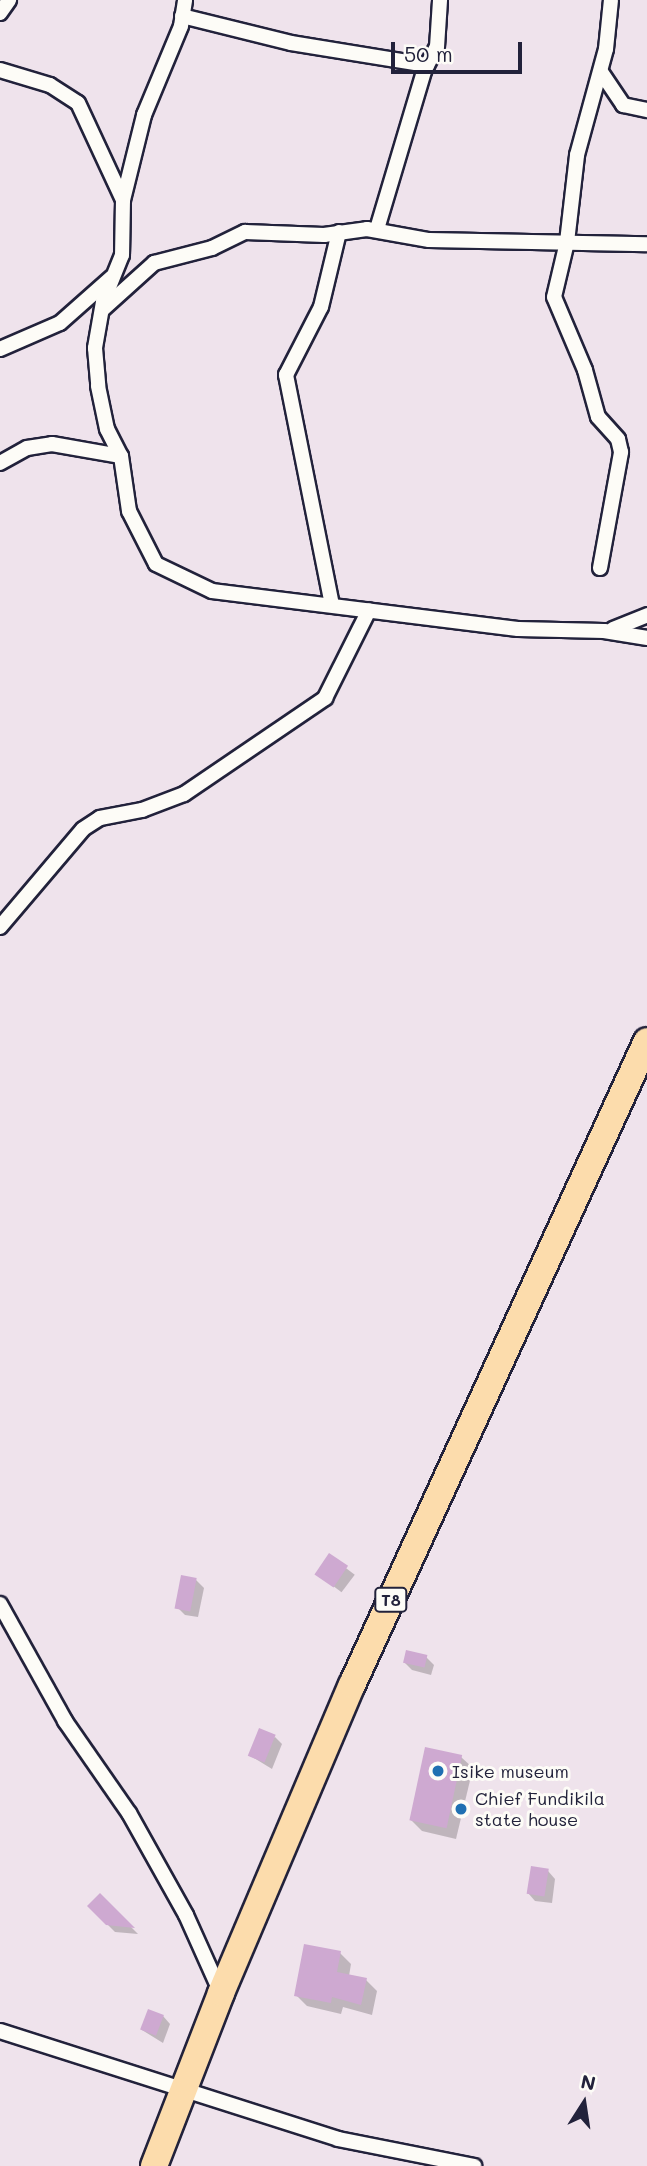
<!DOCTYPE html>
<html>
<head>
<meta charset="utf-8">
<style>
	body { margin:0 }
	#map { position:relative; width:647px; height:2166px; overflow:hidden; background:#efe3ec; font-family:Mali,sans-serif }
	div>[style] { position:absolute }
	[style*='--x'] { left:calc(var(--x)*1px); top:calc(var(--y)*1px); width:calc(var(--w)*1px); rotate:calc(var(--a)*1deg) }
	.shadow>* { inset:0; background:#0003; transform-origin:0 0 }
	.building>* { inset:0; background:#cea9d1; transform-origin:0 0 }
	.roads { filter:drop-shadow(2px 0 #22223b) drop-shadow(-2px 0 #22223b) drop-shadow(0 2px #22223b) drop-shadow(0 -2px #22223b) }
	.street>* { height:14px; margin:-7px; padding:0 7px; transform-origin:7px; border-radius:7px; background:#fdfcf7 }
	.highway>* { height:26px; margin:-13px; padding:0 13px; transform-origin:13px; border-radius:13px; background:#fcdcac }
	.dots>* { width:19px; height:19px; translate:-50% -50%; box-sizing:border-box; border:4px solid #fdfcf7; border-radius:50% }
	span { translate:-50% -50%; white-space:nowrap; text-align:center; line-height:1.15; -webkit-text-stroke:6px #fdfcf7; paint-order:stroke }
	.shield-label span { padding:2px 5px; background:#fdfcf7; border:2px solid; border-radius:5px; -webkit-text-stroke-width:0 }
	.shield-label { font-size:16px; color:#22223b; font-weight:700 }
	.poi-label { font-size:18px; color:#22223b }
	.left { translate:0 -50%; text-align:left }
	.north { position:absolute; left:549px; top:2068px; width:70px; height:70px; -webkit-text-stroke:5px #fdfcf7; paint-order:stroke; rotate:12deg; font-size:19px; font-weight:700; line-height:28px; text-align:center; color:#22223b }
	.north::after { content:''; display:block; margin:auto; width:24px; height:32px; background:#22223b; clip-path:polygon(50% 0,100% 100%,50% 72%,0 100%) }
	.scale { position:absolute; left:391px; top:42px; width:131px; height:32px; box-sizing:border-box; border:4px solid #22223b; border-top:0; padding-left:9px; font-size:21px; line-height:24px; white-space:nowrap; color:#22223b; -webkit-text-stroke:5px #fdfcf7; paint-order:stroke }
</style>
</head>
<body>
<div id="map">
	<div class="shadow">
		<i style="left:330px;top:1556px;width:31px;height:22px;rotate:37deg"></i>
		<i style="clip-path:polygon(196px 1580px,204px 1588px,198px 1617px,185px 1615px,177px 1607px)"></i>
		<i style="clip-path:polygon(426px 1657px,434px 1665px,431px 1675px,412px 1670px,405px 1663px)"></i>
		<i style="clip-path:polygon(275px 1737px,282px 1744px,272px 1769px,249px 1755px)"></i>
		<i style="clip-path:polygon(461px 1757px,473px 1768px,456px 1839px,422px 1831px,410px 1819px)"></i>
		<i style="clip-path:polygon(548px 1871px,555px 1879px,552px 1903px,535px 1901px,528px 1893px)"></i>
		<i style="clip-path:polygon(100px 1896px,138px 1934px,115px 1932px,89px 1906px)"></i>
		<i style="clip-path:polygon(340px 1953px,351px 1964px,349px 1976px,366px 1980px,377px 1991px,372px 2015px,343px 2007px,341px 2014px,307px 2006px,296px 1995px)"></i>
		<i style="clip-path:polygon(163px 2016px,170px 2024px,163px 2043px,142px 2030px)"></i>
	</div>
	<div class="building">
		<i style="left:329px;top:1553px;width:23px;height:26px;rotate:34deg"></i>
		<i style="left:181px;top:1575px;width:16px;height:34px;rotate:11deg"></i>
		<i style="left:406px;top:1650px;width:22px;height:13px;rotate:13deg"></i>
		<i style="left:259px;top:1728px;width:18px;height:30px;rotate:22deg"></i>
		<i style="left:425px;top:1747px;width:38px;height:75px;rotate:12deg"></i>
		<i style="left:531px;top:1866px;width:18px;height:28px;rotate:9deg"></i>
		<i style="clip-path:polygon(100px 1893px,135px 1928px,106px 1925px,87px 1906px)"></i>
		<i style="clip-path:polygon(304px 1944px,341px 1951px,337px 1972px,367px 1978px,361px 2005px,332px 1997px,331px 2003px,294px 1996px)"></i>
		<i style="left:148px;top:2009px;width:17px;height:22px;rotate:21deg"></i>
	</div>
	<div class="roads">
		<div class="street">
			<i style="--x:0;--y:13;--w:16;--a:-55"></i>
			<i style="--x:182;--y:16;--w:112;--a:13.9"></i>
			<i style="--x:291;--y:43;--w:138;--a:9.2"></i>
			<i style="--x:0;--y:70;--w:52;--a:16.7"></i>
			<i style="--x:50;--y:85;--w:33;--a:33"></i>
			<i style="--x:78;--y:103;--w:107;--a:65.1"></i>
			<i style="--x:123;--y:200;--w:55;--a:91"></i>
			<i style="--x:122;--y:255;--w:51;--a:112"></i>
			<i style="--x:103;--y:302;--w:47;--a:99.9"></i>
			<i style="--x:95;--y:348;--w:38;--a:85"></i>
			<i style="--x:98;--y:386;--w:44;--a:78.2"></i>
			<i style="--x:107;--y:429;--w:30;--a:63"></i>
			<i style="--x:121;--y:456;--w:56;--a:81.7"></i>
			<i style="--x:129;--y:511;--w:59;--a:63"></i>
			<i style="--x:156;--y:564;--w:62;--a:25.7"></i>
			<i style="--x:212;--y:591;--w:308;--a:7.1"></i>
			<i style="--x:518;--y:629;--w:86;--a:1.3"></i>
			<i style="--x:604;--y:631;--w:44;--a:9.2"></i>
			<i style="--x:601;--y:72;--w:40;--a:56"></i>
			<i style="--x:623;--y:105;--w:25;--a:12"></i>
			<i style="--x:123;--y:200;--w:88;--a:-76.1"></i>
			<i style="--x:144;--y:115;--w:96;--a:-67.4"></i>
			<i style="--x:181;--y:26;--w:26;--a:-81"></i>
			<i style="--x:377;--y:229;--w:165;--a:-73.4"></i>
			<i style="--x:424;--y:71;--w:27;--a:-62"></i>
			<i style="--x:437;--y:47;--w:47;--a:-86.3"></i>
			<i style="--x:103;--y:309;--w:69;--a:-42"></i>
			<i style="--x:154;--y:263;--w:60;--a:-14.5"></i>
			<i style="--x:212;--y:248;--w:37;--a:-26"></i>
			<i style="--x:245;--y:232;--w:79;--a:2.2"></i>
			<i style="--x:324;--y:235;--w:43;--a:-7.9"></i>
			<i style="--x:367;--y:229;--w:63;--a:10.1"></i>
			<i style="--x:429;--y:240;--w:218;--a:1.1"></i>
			<i style="--x:0;--y:349;--w:65;--a:-23.4"></i>
			<i style="--x:60;--y:323;--w:69;--a:-41.5"></i>
			<i style="--x:0;--y:463;--w:31;--a:-29"></i>
			<i style="--x:27;--y:448;--w:25;--a:-9"></i>
			<i style="--x:52;--y:444;--w:70;--a:9.9"></i>
			<i style="--x:600;--y:568;--w:118;--a:-79.7"></i>
			<i style="--x:621;--y:452;--w:13;--a:-103"></i>
			<i style="--x:618;--y:439;--w:30;--a:-132"></i>
			<i style="--x:598;--y:417;--w:49;--a:-105.5"></i>
			<i style="--x:585;--y:370;--w:79;--a:-113"></i>
			<i style="--x:554;--y:297;--w:57;--a:-76.7"></i>
			<i style="--x:567;--y:242;--w:88;--a:-83.4"></i>
			<i style="--x:577;--y:155;--w:110;--a:-74.7"></i>
			<i style="--x:606;--y:49;--w:49;--a:-84.2"></i>
			<i style="--x:332;--y:605;--w:235;--a:-101.3"></i>
			<i style="--x:286;--y:375;--w:76;--a:-62.8"></i>
			<i style="--x:321;--y:307;--w:77;--a:-76.5"></i>
			<i style="--x:613;--y:629;--w:37;--a:-22"></i>
			<i style="--x:0;--y:927;--w:128;--a:-49.7"></i>
			<i style="--x:83;--y:829;--w:20;--a:-33"></i>
			<i style="--x:100;--y:818;--w:43;--a:-10.8"></i>
			<i style="--x:142;--y:810;--w:45;--a:-20.9"></i>
			<i style="--x:184;--y:794;--w:171;--a:-34.2"></i>
			<i style="--x:325;--y:698;--w:98;--a:-63.4"></i>
			<i style="--x:0;--y:1604;--w:134;--a:60.9"></i>
			<i style="--x:65;--y:1721;--w:112;--a:55.2"></i>
			<i style="--x:129;--y:1813;--w:117;--a:60.8"></i>
			<i style="--x:186;--y:1915;--w:85;--a:65.8"></i>
			<i style="--x:0;--y:2031;--w:355;--a:17.7"></i>
			<i style="--x:338;--y:2139;--w:139;--a:11.2"></i>
		</div>
		<div class="highway">
			<i style="--x:154;--y:2166;--w:186;--a:-68.8"></i>
			<i style="--x:221;--y:1993;--w:335;--a:-67"></i>
			<i style="--x:352;--y:1685;--w:708;--a:-65.39"></i>
		</div>
	</div>
	<div class="dots">
		<i style="left:438px;top:1771px;background:#1f6fb2"></i>
		<i style="left:461px;top:1809px;background:#1f6fb2"></i>
	</div>
	<div class="shield-label">
		<span style="left:391px;top:1600px">T8</span>
	</div>
	<div class="poi-label">
		<span class="left" style="left:452px;top:1771px">Isike museum</span>
		<span class="left" style="left:475px;top:1809px">Chief Fundikila<br>state house</span>
	</div>
	<div class="north">N</div>
	<div class="scale">50 m</div>
</div>
</body>
</html>
